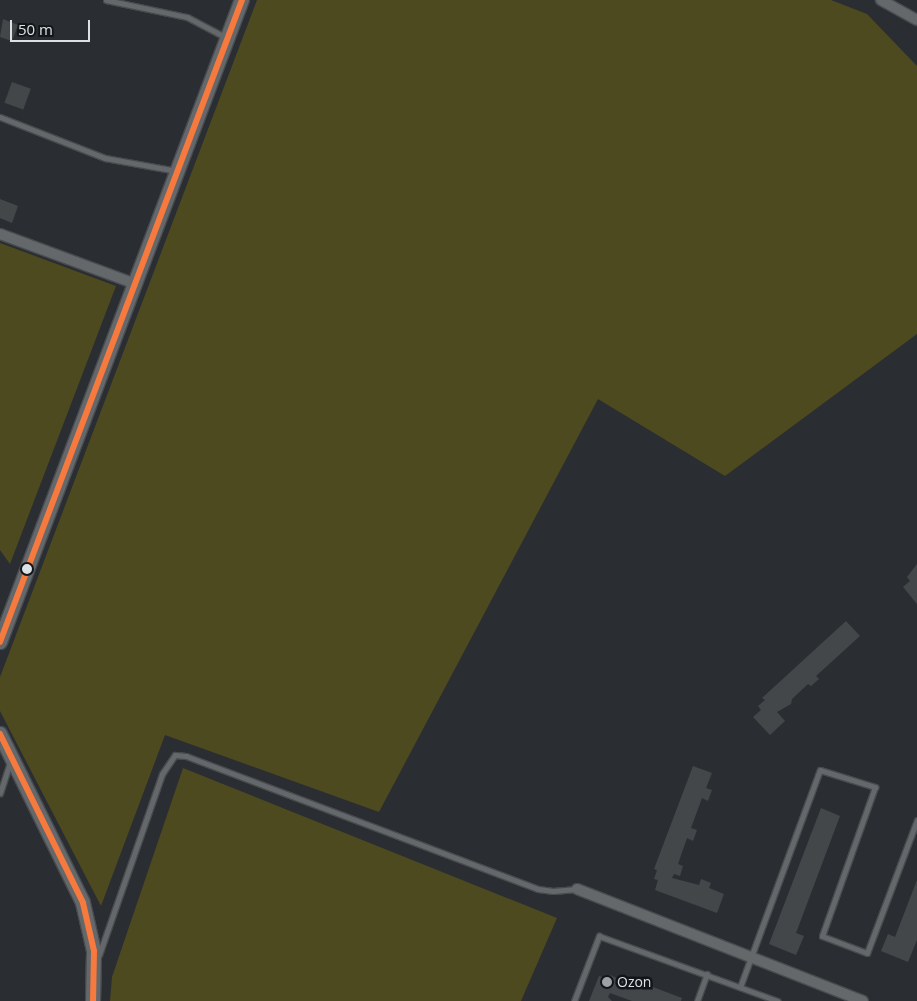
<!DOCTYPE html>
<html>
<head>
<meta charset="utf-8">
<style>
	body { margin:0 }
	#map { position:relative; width:917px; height:1001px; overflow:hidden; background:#2a2e32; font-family:"Open Sans",sans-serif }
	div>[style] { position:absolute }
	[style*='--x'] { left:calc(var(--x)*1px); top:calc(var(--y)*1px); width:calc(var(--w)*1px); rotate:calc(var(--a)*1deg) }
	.green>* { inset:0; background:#4d4a1f }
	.building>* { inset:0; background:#44474a; transform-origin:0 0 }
	.roads { filter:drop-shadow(1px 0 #484b4e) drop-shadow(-1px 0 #484b4e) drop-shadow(0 1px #484b4e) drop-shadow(0 -1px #484b4e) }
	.service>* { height:5px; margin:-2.5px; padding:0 2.5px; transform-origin:2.5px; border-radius:2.5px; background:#65686b }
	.minor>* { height:10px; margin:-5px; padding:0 5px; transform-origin:5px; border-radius:5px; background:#65686b }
	.secondary>* { height:14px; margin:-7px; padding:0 7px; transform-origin:7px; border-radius:7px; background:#65686b }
	.bus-1>* { height:6px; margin:-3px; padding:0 3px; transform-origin:3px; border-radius:3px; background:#f6793e }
	.dots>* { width:14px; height:14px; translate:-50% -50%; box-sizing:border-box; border:2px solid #131619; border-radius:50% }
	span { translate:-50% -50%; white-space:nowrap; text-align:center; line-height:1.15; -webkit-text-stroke:5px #131619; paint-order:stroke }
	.poi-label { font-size:14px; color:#dce1e5 }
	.left { translate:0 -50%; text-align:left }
	.scale { position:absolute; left:10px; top:20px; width:80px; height:22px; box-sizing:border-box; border:2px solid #dce1e5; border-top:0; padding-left:6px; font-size:15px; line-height:18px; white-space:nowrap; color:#dce1e5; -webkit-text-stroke:4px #131619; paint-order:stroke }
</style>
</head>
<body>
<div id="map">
	<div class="green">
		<i style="clip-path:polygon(257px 0,831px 0,867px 14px,917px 66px,917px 334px,725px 476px,598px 399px,379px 812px,165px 735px,101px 906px,0 711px,0 677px)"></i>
		<i style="clip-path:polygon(0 243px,116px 286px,10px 564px,0 550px)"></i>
		<i style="clip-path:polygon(183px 768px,557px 918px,521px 1001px,110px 1001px,112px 977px)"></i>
	</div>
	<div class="building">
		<i style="clip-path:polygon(3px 19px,18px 25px,12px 41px,0 37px)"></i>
		<i style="left:12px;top:82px;width:20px;height:22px;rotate:20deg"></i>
		<i style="clip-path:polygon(0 199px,18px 206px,12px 223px,0 218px)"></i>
		<i style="clip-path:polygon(917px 564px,917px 604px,903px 587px,910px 581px,907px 577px)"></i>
		<i style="clip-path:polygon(846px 621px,860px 636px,816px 676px,819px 679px,811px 686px,808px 684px,792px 699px,791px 704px,777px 712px,785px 721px,770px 735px,753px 717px,761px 710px,758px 706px,765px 700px,762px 698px)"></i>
		<i style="clip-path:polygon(693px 766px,712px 773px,706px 788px,712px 790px,708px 801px,702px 798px,691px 828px,697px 830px,693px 841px,687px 838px,678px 864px,683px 866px,680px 876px,674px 874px,672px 878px,699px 885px,701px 879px,711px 883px,709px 888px,724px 894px,717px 913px,655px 890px,658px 880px,654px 879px,657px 870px,654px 869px)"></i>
		<i style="clip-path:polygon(821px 808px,840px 816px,796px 933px,804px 936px,796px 955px,769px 944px)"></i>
		<i style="clip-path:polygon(917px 880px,917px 940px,908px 962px,881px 951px,888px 934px,895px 937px)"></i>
		<i style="clip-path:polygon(610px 975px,619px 979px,621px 975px,682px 998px,681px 1001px,632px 1001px,610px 993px,608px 997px,612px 1001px,589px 1001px,599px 976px,608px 979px)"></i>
	</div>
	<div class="roads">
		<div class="service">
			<i style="--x:106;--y:0;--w:83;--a:11.9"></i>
			<i style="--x:187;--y:17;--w:45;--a:27.7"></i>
			<i style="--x:0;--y:117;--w:113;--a:21.3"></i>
			<i style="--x:105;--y:158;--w:73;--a:10.2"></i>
			<i style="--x:0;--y:793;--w:32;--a:-72"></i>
			<i style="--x:99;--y:955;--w:192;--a:-70.8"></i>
			<i style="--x:162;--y:774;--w:23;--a:-56"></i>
			<i style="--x:175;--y:755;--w:11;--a:5"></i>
			<i style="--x:186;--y:756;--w:376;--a:20.7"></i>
			<i style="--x:538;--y:889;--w:15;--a:8"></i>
			<i style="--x:553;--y:891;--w:24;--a:-5"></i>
			<i style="--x:740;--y:987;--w:231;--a:-69.8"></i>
			<i style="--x:820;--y:770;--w:58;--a:17.2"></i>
			<i style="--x:875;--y:787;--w:158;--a:109.6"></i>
			<i style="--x:822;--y:936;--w:48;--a:20.7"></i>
			<i style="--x:867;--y:953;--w:142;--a:-69.4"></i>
			<i style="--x:574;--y:1001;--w:70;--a:-69"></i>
			<i style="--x:599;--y:936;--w:190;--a:20"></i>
			<i style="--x:697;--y:1001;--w:29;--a:-70"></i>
		</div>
		<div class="minor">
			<i style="--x:881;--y:0;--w:41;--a:29.1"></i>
			<i style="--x:0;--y:234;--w:145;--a:20.2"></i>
			<i style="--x:577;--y:889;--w:307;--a:21.4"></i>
		</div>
		<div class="secondary">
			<i style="--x:0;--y:642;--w:686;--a:-69.35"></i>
			<i style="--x:0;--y:734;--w:188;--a:63.8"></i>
			<i style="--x:83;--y:903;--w:49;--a:77.1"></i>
			<i style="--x:94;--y:951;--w:50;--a:91.1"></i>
		</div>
	</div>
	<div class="bus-1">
		<i style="--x:0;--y:642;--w:686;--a:-69.35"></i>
		<i style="--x:0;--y:734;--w:188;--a:63.8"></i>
		<i style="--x:83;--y:903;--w:49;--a:77.1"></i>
		<i style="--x:94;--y:951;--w:50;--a:91.1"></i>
	</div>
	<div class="dots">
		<i style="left:27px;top:569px;background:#dce1e5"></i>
		<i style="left:607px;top:982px;background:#9ea2a6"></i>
	</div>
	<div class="poi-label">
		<span class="left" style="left:617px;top:982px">Ozon</span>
	</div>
	<div class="scale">50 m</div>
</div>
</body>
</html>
